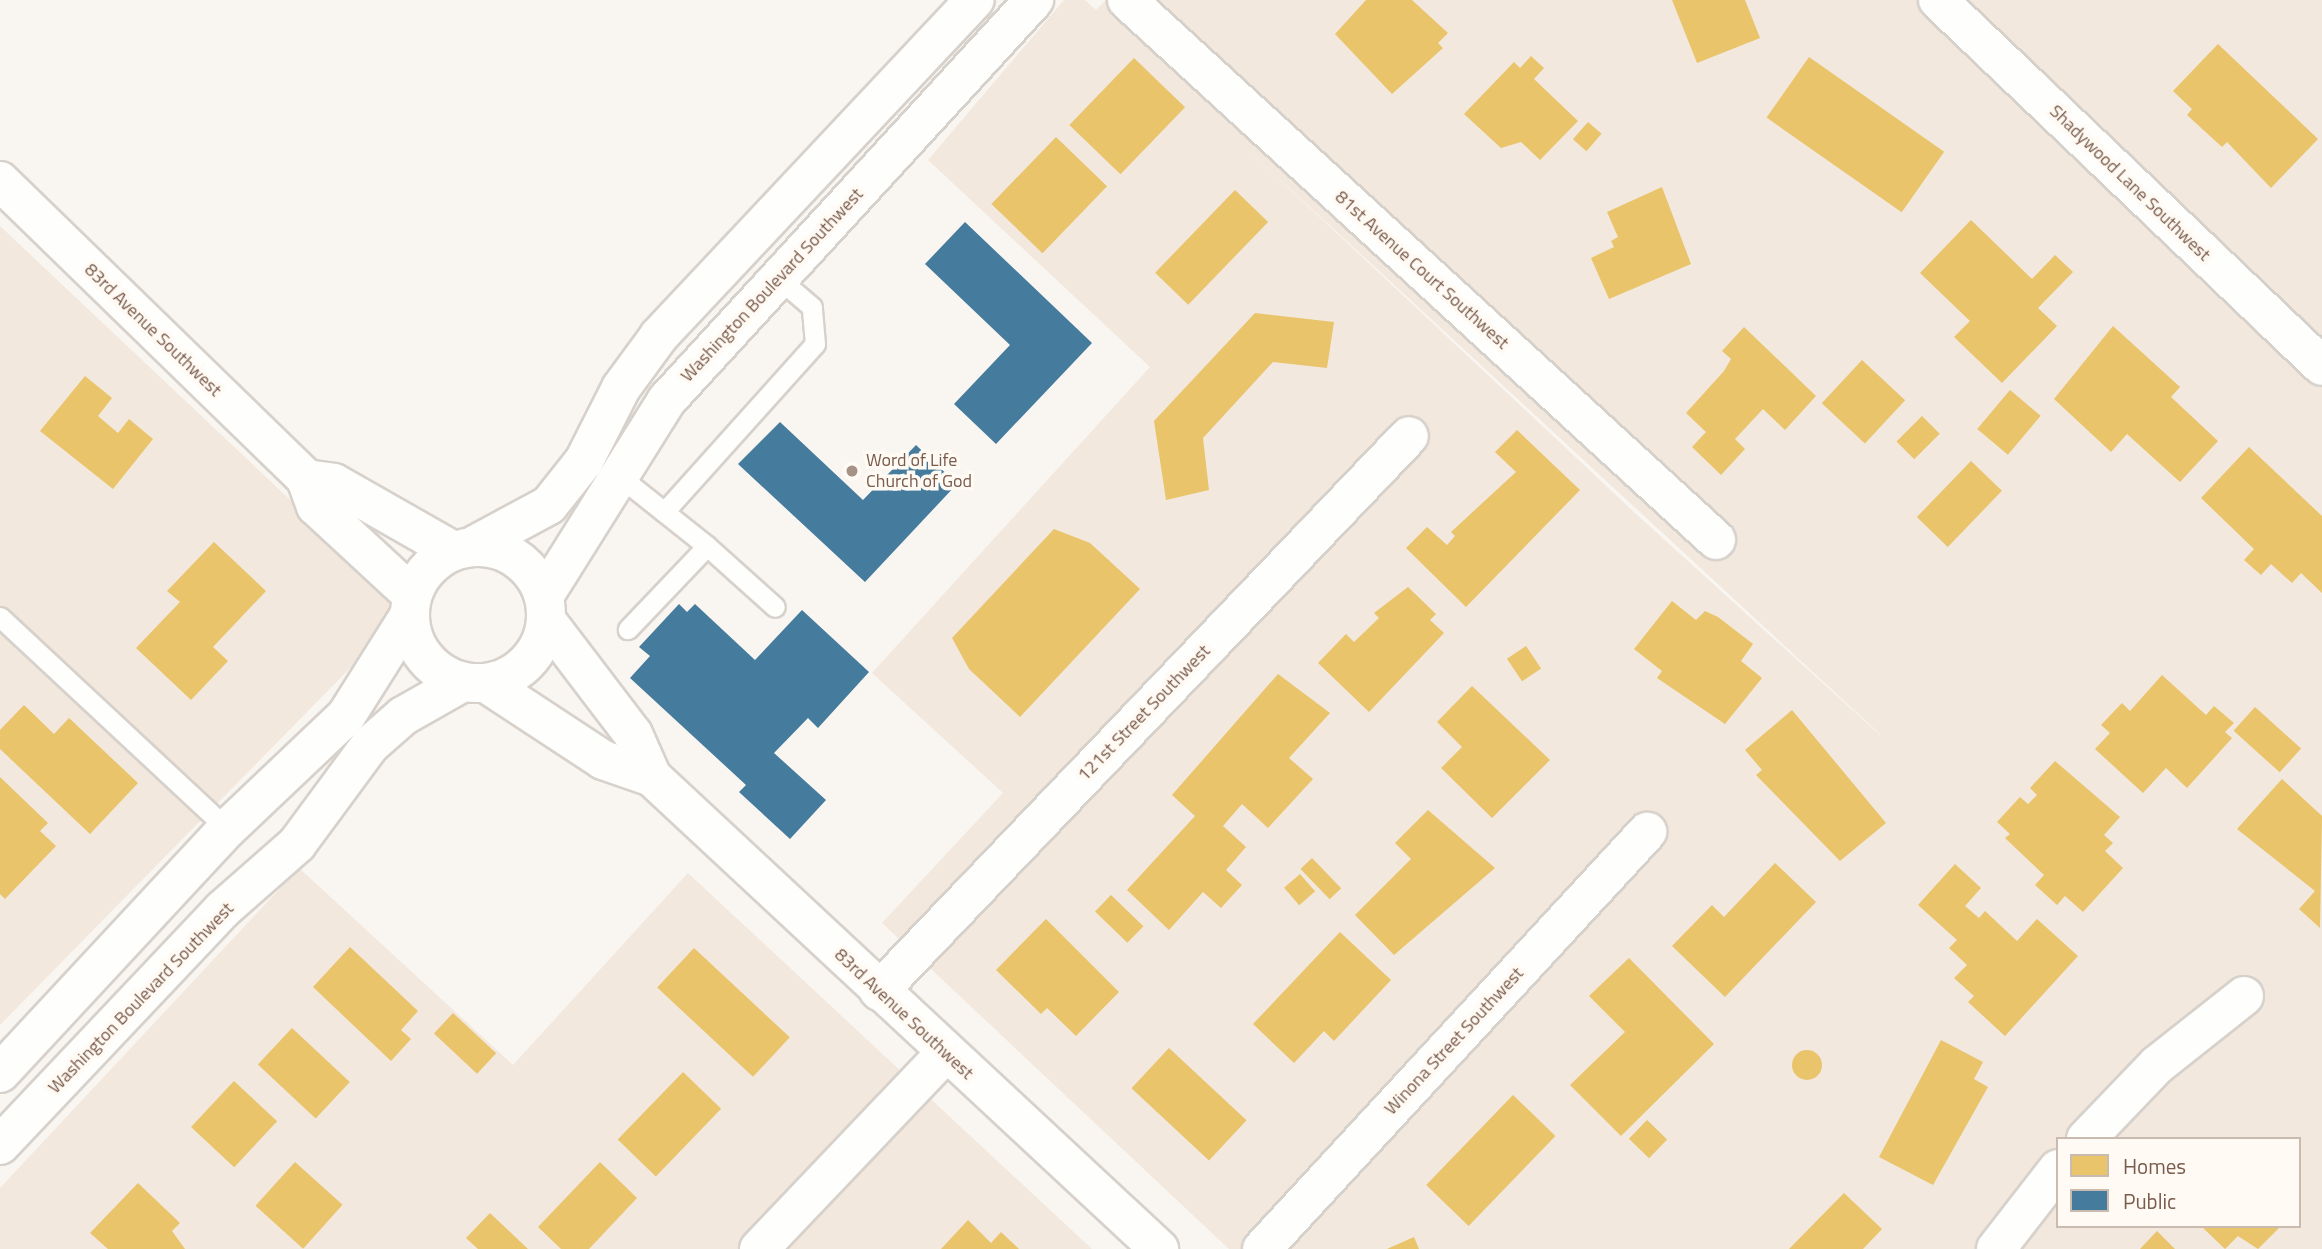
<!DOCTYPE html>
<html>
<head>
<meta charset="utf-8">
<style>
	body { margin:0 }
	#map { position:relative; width:2322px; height:1249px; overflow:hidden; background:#f9f5f0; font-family:"Titillium Web",sans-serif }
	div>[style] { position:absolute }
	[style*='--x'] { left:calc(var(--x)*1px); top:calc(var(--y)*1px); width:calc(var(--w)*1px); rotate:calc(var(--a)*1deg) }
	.residential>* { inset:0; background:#f2e8de }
	.homes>* { inset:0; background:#e9c46a; transform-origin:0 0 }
	.round { border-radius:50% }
	.public>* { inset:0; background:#457b9d }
	.roads { filter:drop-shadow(2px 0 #d7d1cb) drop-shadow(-2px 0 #d7d1cb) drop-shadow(0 2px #d7d1cb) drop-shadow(0 -2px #d7d1cb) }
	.service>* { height:19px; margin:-9.5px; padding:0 9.5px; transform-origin:9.5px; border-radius:9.5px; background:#fefefd }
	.minor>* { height:38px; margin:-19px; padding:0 19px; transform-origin:19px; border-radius:19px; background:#fefefd }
	.secondary>* { height:38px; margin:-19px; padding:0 19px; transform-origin:19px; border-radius:19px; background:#fefefd }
	.secondary>.ring { margin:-19px; padding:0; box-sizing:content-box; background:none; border:38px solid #fefefd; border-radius:50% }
	.dots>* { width:19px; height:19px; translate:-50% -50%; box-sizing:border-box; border:4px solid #fffaf3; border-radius:50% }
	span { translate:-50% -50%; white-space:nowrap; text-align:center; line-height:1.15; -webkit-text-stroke:7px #fffaf3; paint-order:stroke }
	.street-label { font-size:18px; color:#7a5c4d }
	.poi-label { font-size:18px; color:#7a5c4d }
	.left { translate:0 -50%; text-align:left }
	.legend { position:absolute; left:2056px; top:1137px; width:245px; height:91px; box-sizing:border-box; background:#fffaf3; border:2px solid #cabbb1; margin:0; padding:9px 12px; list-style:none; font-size:21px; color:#7a5c4d }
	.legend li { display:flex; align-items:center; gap:14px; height:35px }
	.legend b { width:35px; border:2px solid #cabbb1 }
</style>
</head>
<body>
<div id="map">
	<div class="residential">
		<i style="clip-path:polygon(evenodd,1064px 0,1085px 0,1096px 10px,1106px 0,2322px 0,2322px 1249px,1229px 1249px,882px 923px,1003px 793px,872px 673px,1150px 367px,928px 160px,1064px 0,1246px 148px,1880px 734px,1880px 735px,1635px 513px,1246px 148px,1064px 0,2058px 1139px,2299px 1139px,2299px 1226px,2058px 1226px,2058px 1139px)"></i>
		<i style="clip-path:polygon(0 226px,407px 610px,0 1025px)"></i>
		<i style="clip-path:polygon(299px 868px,513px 1065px,688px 873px,1092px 1249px,0 1249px,0 1188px)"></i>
	</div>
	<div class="homes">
		<i style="clip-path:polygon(1366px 0,1412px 0,1448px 33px,1438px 43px,1443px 48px,1392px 94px,1335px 34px)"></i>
		<i style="clip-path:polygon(1672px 0,1745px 0,1760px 38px,1697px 63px)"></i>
		<i style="clip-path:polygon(2218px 44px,2318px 139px,2271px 188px,2227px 142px,2222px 147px,2187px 115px,2192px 109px,2173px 91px)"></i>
		<i style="clip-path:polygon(1531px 56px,1544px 68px,1534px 79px,1578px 121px,1540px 160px,1521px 142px,1501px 148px,1464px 114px,1514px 62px,1520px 68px)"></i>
		<i style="left:1809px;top:57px;width:165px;height:74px;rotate:35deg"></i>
		<i style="left:1134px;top:58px;width:71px;height:93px;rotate:44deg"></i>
		<i style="left:1588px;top:122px;width:18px;height:23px;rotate:41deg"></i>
		<i style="left:1056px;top:137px;width:71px;height:93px;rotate:44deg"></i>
		<i style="clip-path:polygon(1662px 187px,1691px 264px,1609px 299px,1591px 258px,1614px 247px,1611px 241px,1618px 237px,1607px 212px)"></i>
		<i style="left:1235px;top:190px;width:46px;height:115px;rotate:44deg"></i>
		<i style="clip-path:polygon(1971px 220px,2032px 279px,2055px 255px,2073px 272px,2038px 308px,2057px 326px,2002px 383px,1954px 337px,1970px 321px,1920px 273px)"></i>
		<i style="clip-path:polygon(1255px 313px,1334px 322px,1327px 368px,1273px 362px,1203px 438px,1209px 490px,1166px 500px,1154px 421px)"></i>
		<i style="clip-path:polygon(2113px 326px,2180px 387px,2171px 397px,2218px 441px,2180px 482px,2127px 434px,2111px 452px,2054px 399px)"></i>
		<i style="clip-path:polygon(1744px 327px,1816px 396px,1785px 430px,1763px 409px,1735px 439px,1745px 449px,1721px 475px,1692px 447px,1706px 432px,1686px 413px,1724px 371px,1731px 359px,1722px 351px)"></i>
		<i style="left:1862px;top:360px;width:59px;height:59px;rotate:43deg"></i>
		<i style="clip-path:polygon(85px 376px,112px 398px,98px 416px,118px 433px,129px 419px,153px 439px,113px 489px,40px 431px)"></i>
		<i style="left:2010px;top:390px;width:40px;height:51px;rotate:40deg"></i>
		<i style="left:1922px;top:416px;width:25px;height:36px;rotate:45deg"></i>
		<i style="clip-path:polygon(1517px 430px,1580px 490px,1466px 607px,1406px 548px,1427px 527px,1447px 545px,1455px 536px,1451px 532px,1516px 472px,1495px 452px)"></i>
		<i style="clip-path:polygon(2249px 447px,2322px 516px,2322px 593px,2301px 573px,2292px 583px,2271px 564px,2261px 575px,2244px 560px,2254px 549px,2201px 498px)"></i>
		<i style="left:1971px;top:461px;width:43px;height:78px;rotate:44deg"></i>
		<i style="clip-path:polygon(1054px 529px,1090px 543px,1140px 589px,1020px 717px,969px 669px,952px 638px)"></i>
		<i style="clip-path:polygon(214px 542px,266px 591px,213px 647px,228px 661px,191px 700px,136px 648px,180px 602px,167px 591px)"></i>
		<i style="clip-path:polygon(1408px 587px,1436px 614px,1430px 620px,1444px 633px,1369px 712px,1318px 663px,1346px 634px,1354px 642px,1379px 618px,1374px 613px)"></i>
		<i style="clip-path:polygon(1672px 601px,1696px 620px,1705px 611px,1718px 617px,1753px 644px,1741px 661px,1762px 678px,1725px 724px,1657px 678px,1662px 671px,1634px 649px)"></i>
		<i style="left:1526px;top:646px;width:27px;height:23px;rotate:56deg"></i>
		<i style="clip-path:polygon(1278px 674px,1330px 713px,1289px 758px,1313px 779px,1268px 828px,1242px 804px,1223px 826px,1246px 847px,1226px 870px,1242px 885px,1221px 908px,1203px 892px,1169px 930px,1127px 890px,1195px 816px,1172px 795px)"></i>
		<i style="clip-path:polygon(2162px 675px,2206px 715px,2214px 706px,2234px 723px,2225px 732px,2232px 738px,2187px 788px,2166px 768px,2143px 793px,2095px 749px,2110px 733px,2101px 725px,2122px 703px,2130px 711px)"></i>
		<i style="clip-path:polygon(1472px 686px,1550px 760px,1492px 818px,1441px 768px,1462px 747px,1437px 722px)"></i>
		<i style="clip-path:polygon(24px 705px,54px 734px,69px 718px,138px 783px,90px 834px,0 749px,0 730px)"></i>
		<i style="left:2255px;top:707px;width:62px;height:32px;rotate:42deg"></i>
		<i style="clip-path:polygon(1792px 710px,1886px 823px,1840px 861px,1756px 775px,1762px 770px,1745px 750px)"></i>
		<i style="clip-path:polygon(2055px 761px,2120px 817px,2104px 835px,2113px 843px,2105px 851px,2123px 868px,2083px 912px,2065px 896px,2057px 905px,2035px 885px,2044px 875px,2005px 838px,2010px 834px,1997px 822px,2020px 797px,2028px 804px,2037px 795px,2030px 788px)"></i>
		<i style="clip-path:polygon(0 777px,48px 823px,40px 831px,56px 846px,5px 899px,0 894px)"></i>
		<i style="clip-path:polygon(2282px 779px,2322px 816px,2320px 928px,2299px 909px,2315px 891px,2237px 829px)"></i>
		<i style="clip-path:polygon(1428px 810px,1495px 868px,1394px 955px,1355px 915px,1411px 859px,1395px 843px)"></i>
		<i style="left:1312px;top:858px;width:42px;height:16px;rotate:46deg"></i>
		<i style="clip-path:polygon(1775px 863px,1816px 902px,1725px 997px,1672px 946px,1712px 905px,1724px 917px)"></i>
		<i style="clip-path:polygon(1955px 864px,1981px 888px,1965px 906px,1979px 918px,1985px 911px,2017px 941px,2037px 919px,2078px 956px,2005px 1036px,1968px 1002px,1974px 996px,1954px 978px,1967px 965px,1949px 948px,1957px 940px,1918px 905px)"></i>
		<i style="left:1300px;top:874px;width:23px;height:21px;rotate:49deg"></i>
		<i style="left:1111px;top:895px;width:45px;height:23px;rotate:44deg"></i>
		<i style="clip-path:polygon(1046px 919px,1119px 992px,1076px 1036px,1047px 1008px,1041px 1014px,996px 970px)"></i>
		<i style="clip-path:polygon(1340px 932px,1391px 980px,1334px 1041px,1324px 1031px,1294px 1063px,1253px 1024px)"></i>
		<i style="clip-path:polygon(350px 947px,418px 1011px,401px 1030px,411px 1039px,391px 1061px,313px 987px)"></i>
		<i style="left:694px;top:948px;width:131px;height:54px;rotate:43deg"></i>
		<i style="clip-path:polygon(1629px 958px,1714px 1044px,1621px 1136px,1570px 1085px,1625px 1032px,1589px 996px)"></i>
		<i style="left:453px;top:1013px;width:59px;height:28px;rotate:43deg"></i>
		<i style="left:292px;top:1028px;width:79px;height:50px;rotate:43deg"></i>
		<i style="clip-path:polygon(1941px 1040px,1983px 1062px,1974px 1079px,1988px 1087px,1933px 1185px,1879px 1157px)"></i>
		<i style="left:1169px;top:1048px;width:106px;height:55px;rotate:43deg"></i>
		<i class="round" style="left:1792px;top:1050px;width:30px;height:30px"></i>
		<i style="left:683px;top:1072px;width:53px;height:94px;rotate:44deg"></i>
		<i style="left:234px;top:1081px;width:59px;height:63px;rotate:43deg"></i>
		<i style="left:1513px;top:1095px;width:59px;height:125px;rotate:44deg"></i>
		<i style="left:1647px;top:1120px;width:28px;height:26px;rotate:44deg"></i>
		<i style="left:295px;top:1162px;width:64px;height:59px;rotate:42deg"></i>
		<i style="clip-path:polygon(600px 1162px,637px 1198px,589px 1249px,561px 1249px,538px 1227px)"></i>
		<i style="clip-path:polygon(138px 1183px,180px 1223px,172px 1231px,185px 1249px,108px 1249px,90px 1233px)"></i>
		<i style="clip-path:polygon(1844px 1193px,1882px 1229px,1863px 1249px,1789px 1249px)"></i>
		<i style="clip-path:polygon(490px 1213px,528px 1249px,478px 1249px,466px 1238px)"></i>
		<i style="clip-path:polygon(968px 1220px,991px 1243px,1001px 1232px,1019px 1249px,941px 1249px)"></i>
		<i style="clip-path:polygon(2201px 1226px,2277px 1226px,2279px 1228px,2258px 1249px,2238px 1236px,2225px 1249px)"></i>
		<i style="clip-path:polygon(2157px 1231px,2175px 1249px,2140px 1249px)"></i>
		<i style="clip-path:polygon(1414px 1237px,1419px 1249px,1387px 1249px)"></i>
	</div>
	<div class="public">
		<i style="clip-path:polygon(965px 222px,1092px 343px,996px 444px,954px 404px,1010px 345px,925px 264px)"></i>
		<i style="clip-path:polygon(780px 422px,863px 500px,916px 445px,957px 484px,865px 582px,738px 464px)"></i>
		<i style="clip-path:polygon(679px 604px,687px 612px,695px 604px,755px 660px,802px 610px,869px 672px,818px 728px,808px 718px,774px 753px,826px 800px,790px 839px,739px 792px,746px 785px,630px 678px,650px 656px,639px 647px)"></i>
	</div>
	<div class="roads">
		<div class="service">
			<i style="--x:619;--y:476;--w:112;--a:38.5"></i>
			<i style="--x:707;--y:546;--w:115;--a:133.6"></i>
			<i style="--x:664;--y:512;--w:226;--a:-48.1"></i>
			<i style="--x:815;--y:344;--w:37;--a:-95"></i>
			<i style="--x:812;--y:307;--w:45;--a:-139.5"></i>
			<i style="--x:707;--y:546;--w:91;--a:41.9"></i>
			<i style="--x:0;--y:617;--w:311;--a:43"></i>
		</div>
		<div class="minor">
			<i style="--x:1127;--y:0;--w:799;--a:42.51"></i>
			<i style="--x:1938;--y:0;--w:530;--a:43.63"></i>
			<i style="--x:0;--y:181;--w:427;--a:44.2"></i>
			<i style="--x:306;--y:479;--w:29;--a:70"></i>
			<i style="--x:316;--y:506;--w:131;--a:42.8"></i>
			<i style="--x:306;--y:479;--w:28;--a:8"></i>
			<i style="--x:334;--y:483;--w:137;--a:29.7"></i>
			<i style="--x:546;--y:620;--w:143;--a:52.7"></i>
			<i style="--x:633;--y:734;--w:47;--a:66.2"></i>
			<i style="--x:652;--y:777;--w:693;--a:42.95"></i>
			<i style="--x:486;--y:683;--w:140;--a:33.3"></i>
			<i style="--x:603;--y:760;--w:52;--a:19.1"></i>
			<i style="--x:879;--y:991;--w:767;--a:-46.32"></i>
			<i style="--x:2086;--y:1139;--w:103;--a:-46.2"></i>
			<i style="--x:2157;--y:1065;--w:111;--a:-38.4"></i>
			<i style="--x:759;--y:1249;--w:269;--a:-46.4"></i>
			<i style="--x:1262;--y:1249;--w:568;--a:-47.28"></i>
			<i style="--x:1996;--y:1249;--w:101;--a:-52.2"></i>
		</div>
		<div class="secondary">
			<i style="--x:473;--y:546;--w:86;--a:-28.3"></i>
			<i style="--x:549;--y:505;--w:56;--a:-51.5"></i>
			<i style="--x:584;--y:461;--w:82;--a:-63.1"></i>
			<i style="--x:621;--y:388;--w:64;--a:-53.8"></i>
			<i style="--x:659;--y:336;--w:461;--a:-46.8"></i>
			<i class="ring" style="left:410px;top:547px;width:98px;height:98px"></i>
			<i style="--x:544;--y:596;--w:231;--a:-57.9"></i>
			<i style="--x:667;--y:400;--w:543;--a:-47.46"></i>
			<i style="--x:0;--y:1073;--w:333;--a:-47.1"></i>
			<i style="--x:227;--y:829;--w:164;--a:-43.5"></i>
			<i style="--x:346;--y:716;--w:118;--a:-57.8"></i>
			<i style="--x:0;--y:1145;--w:323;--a:-46.6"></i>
			<i style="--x:222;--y:910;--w:100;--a:-41.3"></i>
			<i style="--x:297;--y:844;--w:123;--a:-53.6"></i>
			<i style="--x:370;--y:745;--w:44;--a:-41.3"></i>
			<i style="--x:403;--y:716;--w:69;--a:-29.5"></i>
		</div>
	</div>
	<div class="dots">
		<i style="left:852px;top:471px;background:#a69286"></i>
	</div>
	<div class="street-label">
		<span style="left:2130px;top:183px;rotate:44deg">Shadywood Lane Southwest</span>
		<span style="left:1422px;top:270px;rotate:42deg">81st Avenue Court Southwest</span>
		<span style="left:772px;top:285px;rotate:-47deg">Washington Boulevard Southwest</span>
		<span style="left:153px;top:330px;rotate:44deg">83rd Avenue Southwest</span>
		<span style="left:1144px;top:713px;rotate:-46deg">121st Street Southwest</span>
		<span style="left:141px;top:998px;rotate:-46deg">Washington Boulevard Southwest</span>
		<span style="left:904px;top:1014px;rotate:43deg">83rd Avenue Southwest</span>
		<span style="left:1454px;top:1041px;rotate:-47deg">Winona Street Southwest</span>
	</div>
	<div class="poi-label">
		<span class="left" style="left:866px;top:471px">Word of Life<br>Church of God</span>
	</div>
	<ul class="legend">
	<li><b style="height:19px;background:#e9c46a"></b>Homes</li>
	<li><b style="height:19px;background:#457b9d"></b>Public</li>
	</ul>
</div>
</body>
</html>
